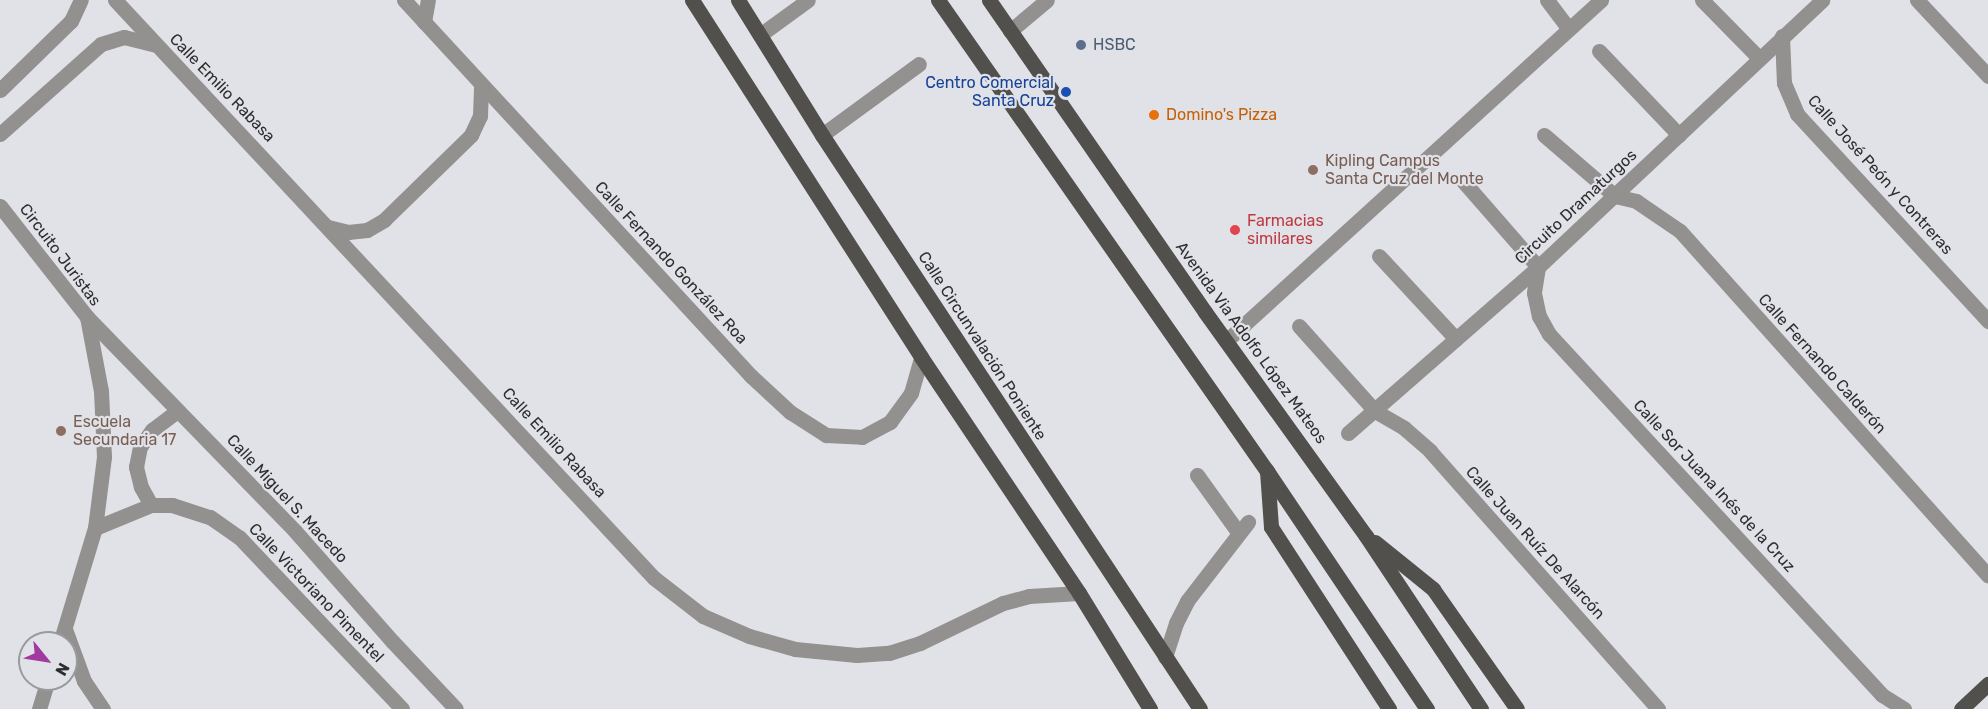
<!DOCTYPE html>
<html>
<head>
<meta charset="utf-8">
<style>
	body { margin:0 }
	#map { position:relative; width:1988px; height:709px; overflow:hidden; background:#e1e2e7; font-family:Rubik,sans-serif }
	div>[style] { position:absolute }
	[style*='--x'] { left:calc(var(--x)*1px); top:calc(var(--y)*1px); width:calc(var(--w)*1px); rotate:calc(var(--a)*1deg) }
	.minor>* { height:15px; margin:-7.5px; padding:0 7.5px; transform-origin:7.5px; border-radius:7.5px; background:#92918f }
	.major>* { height:15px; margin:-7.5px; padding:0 7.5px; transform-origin:7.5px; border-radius:7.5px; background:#51504c }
	.dots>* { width:16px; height:16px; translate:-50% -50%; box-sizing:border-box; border:3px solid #e1e2e7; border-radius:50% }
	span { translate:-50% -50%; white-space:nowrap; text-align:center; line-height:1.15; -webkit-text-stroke:4.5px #e1e2e7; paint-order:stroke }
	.service-label { font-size:16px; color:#4e5e75 }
	.left { translate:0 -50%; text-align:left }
	.transit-label { font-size:16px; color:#164399 }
	.right { translate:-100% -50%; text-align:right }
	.street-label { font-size:16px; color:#2e2e30 }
	.food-label { font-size:16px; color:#c56008 }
	.education-label { font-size:16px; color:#785e54 }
	.health-label { font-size:16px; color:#be3a42 }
	.north { position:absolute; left:18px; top:631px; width:60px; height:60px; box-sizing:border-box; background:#e1e2e7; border:2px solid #999a9e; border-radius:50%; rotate:120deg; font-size:16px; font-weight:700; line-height:24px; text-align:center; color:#2e2e30 }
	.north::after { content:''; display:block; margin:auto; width:21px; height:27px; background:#a03a9f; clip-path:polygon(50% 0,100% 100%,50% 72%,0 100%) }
</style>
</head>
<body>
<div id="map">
	<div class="minor">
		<i style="--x:115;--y:0;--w:790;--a:47"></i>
		<i style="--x:654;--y:578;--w:62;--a:37.8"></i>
		<i style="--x:703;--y:616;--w:50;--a:23.5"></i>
		<i style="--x:749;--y:636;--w:48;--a:15.8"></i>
		<i style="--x:795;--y:649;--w:62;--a:5.5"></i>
		<i style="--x:857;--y:655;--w:32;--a:-4"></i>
		<i style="--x:889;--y:653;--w:33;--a:-18"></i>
		<i style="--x:920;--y:643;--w:92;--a:-25.7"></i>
		<i style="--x:1003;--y:603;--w:27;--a:-15"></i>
		<i style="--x:1029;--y:596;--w:50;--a:-3.4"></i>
		<i style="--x:404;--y:0;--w:512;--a:47.3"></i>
		<i style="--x:751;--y:376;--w:53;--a:42.7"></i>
		<i style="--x:790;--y:412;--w:43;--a:32.6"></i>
		<i style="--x:826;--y:435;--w:36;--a:3"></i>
		<i style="--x:862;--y:437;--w:32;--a:-28"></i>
		<i style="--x:890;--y:422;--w:36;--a:-54"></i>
		<i style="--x:911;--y:393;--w:37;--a:-74"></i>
		<i style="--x:1547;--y:0;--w:36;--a:53"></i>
		<i style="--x:1702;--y:0;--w:81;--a:45.5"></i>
		<i style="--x:1917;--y:0;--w:104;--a:46.9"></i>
		<i style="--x:424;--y:22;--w:22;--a:-80"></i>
		<i style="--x:1010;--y:31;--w:48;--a:-40"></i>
		<i style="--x:760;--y:35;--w:59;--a:-36.1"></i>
		<i style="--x:1782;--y:36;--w:47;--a:87.6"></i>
		<i style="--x:1784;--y:83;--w:34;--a:67"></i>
		<i style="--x:1797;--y:114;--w:282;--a:47.3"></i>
		<i style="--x:1599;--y:51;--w:116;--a:46.4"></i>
		<i style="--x:0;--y:90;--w:99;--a:-44.2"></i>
		<i style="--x:71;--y:21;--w:23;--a:-65"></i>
		<i style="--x:0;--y:134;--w:135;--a:-41.7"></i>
		<i style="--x:101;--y:44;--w:24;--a:-17"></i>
		<i style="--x:124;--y:37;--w:32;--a:14"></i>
		<i style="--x:822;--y:135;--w:120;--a:-36.2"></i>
		<i style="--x:1544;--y:135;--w:94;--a:40.7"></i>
		<i style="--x:1615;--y:196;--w:22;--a:13"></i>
		<i style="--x:1636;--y:201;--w:53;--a:34.3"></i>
		<i style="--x:1680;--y:231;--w:462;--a:48.2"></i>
		<i style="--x:1463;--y:181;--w:114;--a:48.9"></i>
		<i style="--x:1538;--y:267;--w:26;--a:99"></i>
		<i style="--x:1534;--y:293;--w:24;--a:78"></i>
		<i style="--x:1539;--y:316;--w:21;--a:61"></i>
		<i style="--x:1549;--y:334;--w:491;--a:47.3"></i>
		<i style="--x:1882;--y:695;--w:26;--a:32"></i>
		<i style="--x:0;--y:206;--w:141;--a:51.9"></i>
		<i style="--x:87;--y:317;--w:298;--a:45.8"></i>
		<i style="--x:295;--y:531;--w:147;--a:48.6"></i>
		<i style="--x:392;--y:641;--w:93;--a:46.7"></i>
		<i style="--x:328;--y:227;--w:21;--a:14"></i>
		<i style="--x:348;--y:232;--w:19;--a:-6"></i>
		<i style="--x:367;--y:230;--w:20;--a:-30"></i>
		<i style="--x:384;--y:220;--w:122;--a:-44.3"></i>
		<i style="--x:471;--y:135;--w:21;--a:-65"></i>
		<i style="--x:480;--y:116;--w:30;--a:-88"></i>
		<i style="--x:1379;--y:256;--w:113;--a:47.1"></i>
		<i style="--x:1299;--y:326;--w:114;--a:48.2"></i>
		<i style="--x:1375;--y:411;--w:34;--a:30"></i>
		<i style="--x:1404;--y:428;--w:35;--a:41"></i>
		<i style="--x:1430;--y:451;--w:344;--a:48.5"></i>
		<i style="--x:1226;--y:341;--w:507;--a:-42.28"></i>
		<i style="--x:1348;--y:433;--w:252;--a:-41.1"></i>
		<i style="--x:1538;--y:267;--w:390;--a:-43.2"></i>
		<i style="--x:1197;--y:475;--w:70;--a:54.3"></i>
		<i style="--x:151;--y:505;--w:21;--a:-119"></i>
		<i style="--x:141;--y:487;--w:21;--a:-104"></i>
		<i style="--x:136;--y:467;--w:20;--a:-79"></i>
		<i style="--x:140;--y:447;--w:21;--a:-55"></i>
		<i style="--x:152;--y:430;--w:31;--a:-37"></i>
		<i style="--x:95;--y:528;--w:61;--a:-22.3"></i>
		<i style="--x:151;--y:505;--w:21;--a:0"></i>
		<i style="--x:172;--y:505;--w:40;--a:18"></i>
		<i style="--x:210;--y:517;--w:35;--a:35"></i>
		<i style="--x:239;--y:537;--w:237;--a:46.5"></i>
		<i style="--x:65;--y:629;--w:55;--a:69.9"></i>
		<i style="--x:84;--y:681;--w:34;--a:56"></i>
		<i style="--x:60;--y:643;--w:120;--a:-73.1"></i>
		<i style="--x:95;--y:528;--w:72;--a:-82.8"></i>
		<i style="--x:104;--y:457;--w:66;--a:-92.6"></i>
		<i style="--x:101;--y:391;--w:75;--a:-100.7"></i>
		<i style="--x:1165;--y:657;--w:36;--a:-72"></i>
		<i style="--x:1176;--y:623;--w:25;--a:-63"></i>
		<i style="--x:1187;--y:601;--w:100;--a:-52.3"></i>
		<i style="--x:39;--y:709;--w:31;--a:-73"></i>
	</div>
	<div class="major">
		<i style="--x:692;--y:0;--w:424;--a:57.3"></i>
		<i style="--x:921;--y:357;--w:284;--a:56.2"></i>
		<i style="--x:1079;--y:593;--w:136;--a:58.5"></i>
		<i style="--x:738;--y:0;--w:159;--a:58.1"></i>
		<i style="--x:822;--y:135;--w:687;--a:56.63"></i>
		<i style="--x:938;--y:0;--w:575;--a:55.07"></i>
		<i style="--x:1267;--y:471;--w:287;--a:56.1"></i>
		<i style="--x:989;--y:0;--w:379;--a:55.3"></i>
		<i style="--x:1205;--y:312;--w:276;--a:54.3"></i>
		<i style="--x:1366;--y:536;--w:208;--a:56.4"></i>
		<i style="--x:1267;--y:471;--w:56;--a:85.9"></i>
		<i style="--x:1271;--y:527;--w:217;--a:57"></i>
		<i style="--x:1375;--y:542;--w:75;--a:39"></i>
		<i style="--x:1433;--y:589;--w:146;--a:55"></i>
		<i style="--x:1961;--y:709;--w:37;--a:-43"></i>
	</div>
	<div class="dots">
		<i style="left:1081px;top:45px;background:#5c6f8a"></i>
		<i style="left:1066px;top:92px;background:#1a4fb4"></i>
		<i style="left:1154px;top:115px;background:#e8710a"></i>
		<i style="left:1313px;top:170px;background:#8d6e63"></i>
		<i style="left:1235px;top:230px;background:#e0444e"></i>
		<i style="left:61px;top:431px;background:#8d6e63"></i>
	</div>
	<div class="service-label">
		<span class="left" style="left:1093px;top:45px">HSBC</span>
	</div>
	<div class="transit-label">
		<span class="right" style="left:1054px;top:92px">Centro Comercial<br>Santa Cruz</span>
	</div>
	<div class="street-label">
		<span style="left:222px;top:88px;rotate:46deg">Calle Emilio Rabasa</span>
		<span style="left:1880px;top:175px;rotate:48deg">Calle José Peón y Contreras</span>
		<span style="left:1576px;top:207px;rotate:-43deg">Circuito Dramaturgos</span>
		<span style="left:60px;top:255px;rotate:53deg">Circuito Juristas</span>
		<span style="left:671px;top:263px;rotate:47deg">Calle Fernando González Roa</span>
		<span style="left:1251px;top:343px;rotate:54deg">Avenida Via Adolfo López Mateos</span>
		<span style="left:982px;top:346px;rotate:57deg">Calle Circunvalación Poniente</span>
		<span style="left:1822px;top:364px;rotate:48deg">Calle Fernando Calderón</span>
		<span style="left:554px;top:443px;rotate:47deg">Calle Emilio Rabasa</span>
		<span style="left:1714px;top:486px;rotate:47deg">Calle Sor Juana Inés de la Cruz</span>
		<span style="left:287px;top:499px;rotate:47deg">Calle Miguel S. Macedo</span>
		<span style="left:1535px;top:543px;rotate:48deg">Calle Juan Ruíz De Alarcón</span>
		<span style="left:316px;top:593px;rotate:46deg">Calle Victoriano Pimentel</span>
	</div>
	<div class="food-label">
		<span class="left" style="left:1166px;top:115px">Domino's Pizza</span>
	</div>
	<div class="education-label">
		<span class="left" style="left:1325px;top:170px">Kipling Campus<br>Santa Cruz del Monte</span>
		<span class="left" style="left:73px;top:431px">Escuela<br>Secundaria 17</span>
	</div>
	<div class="health-label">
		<span class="left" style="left:1247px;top:230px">Farmacias<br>similares</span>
	</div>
	<div class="north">N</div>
</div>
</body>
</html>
